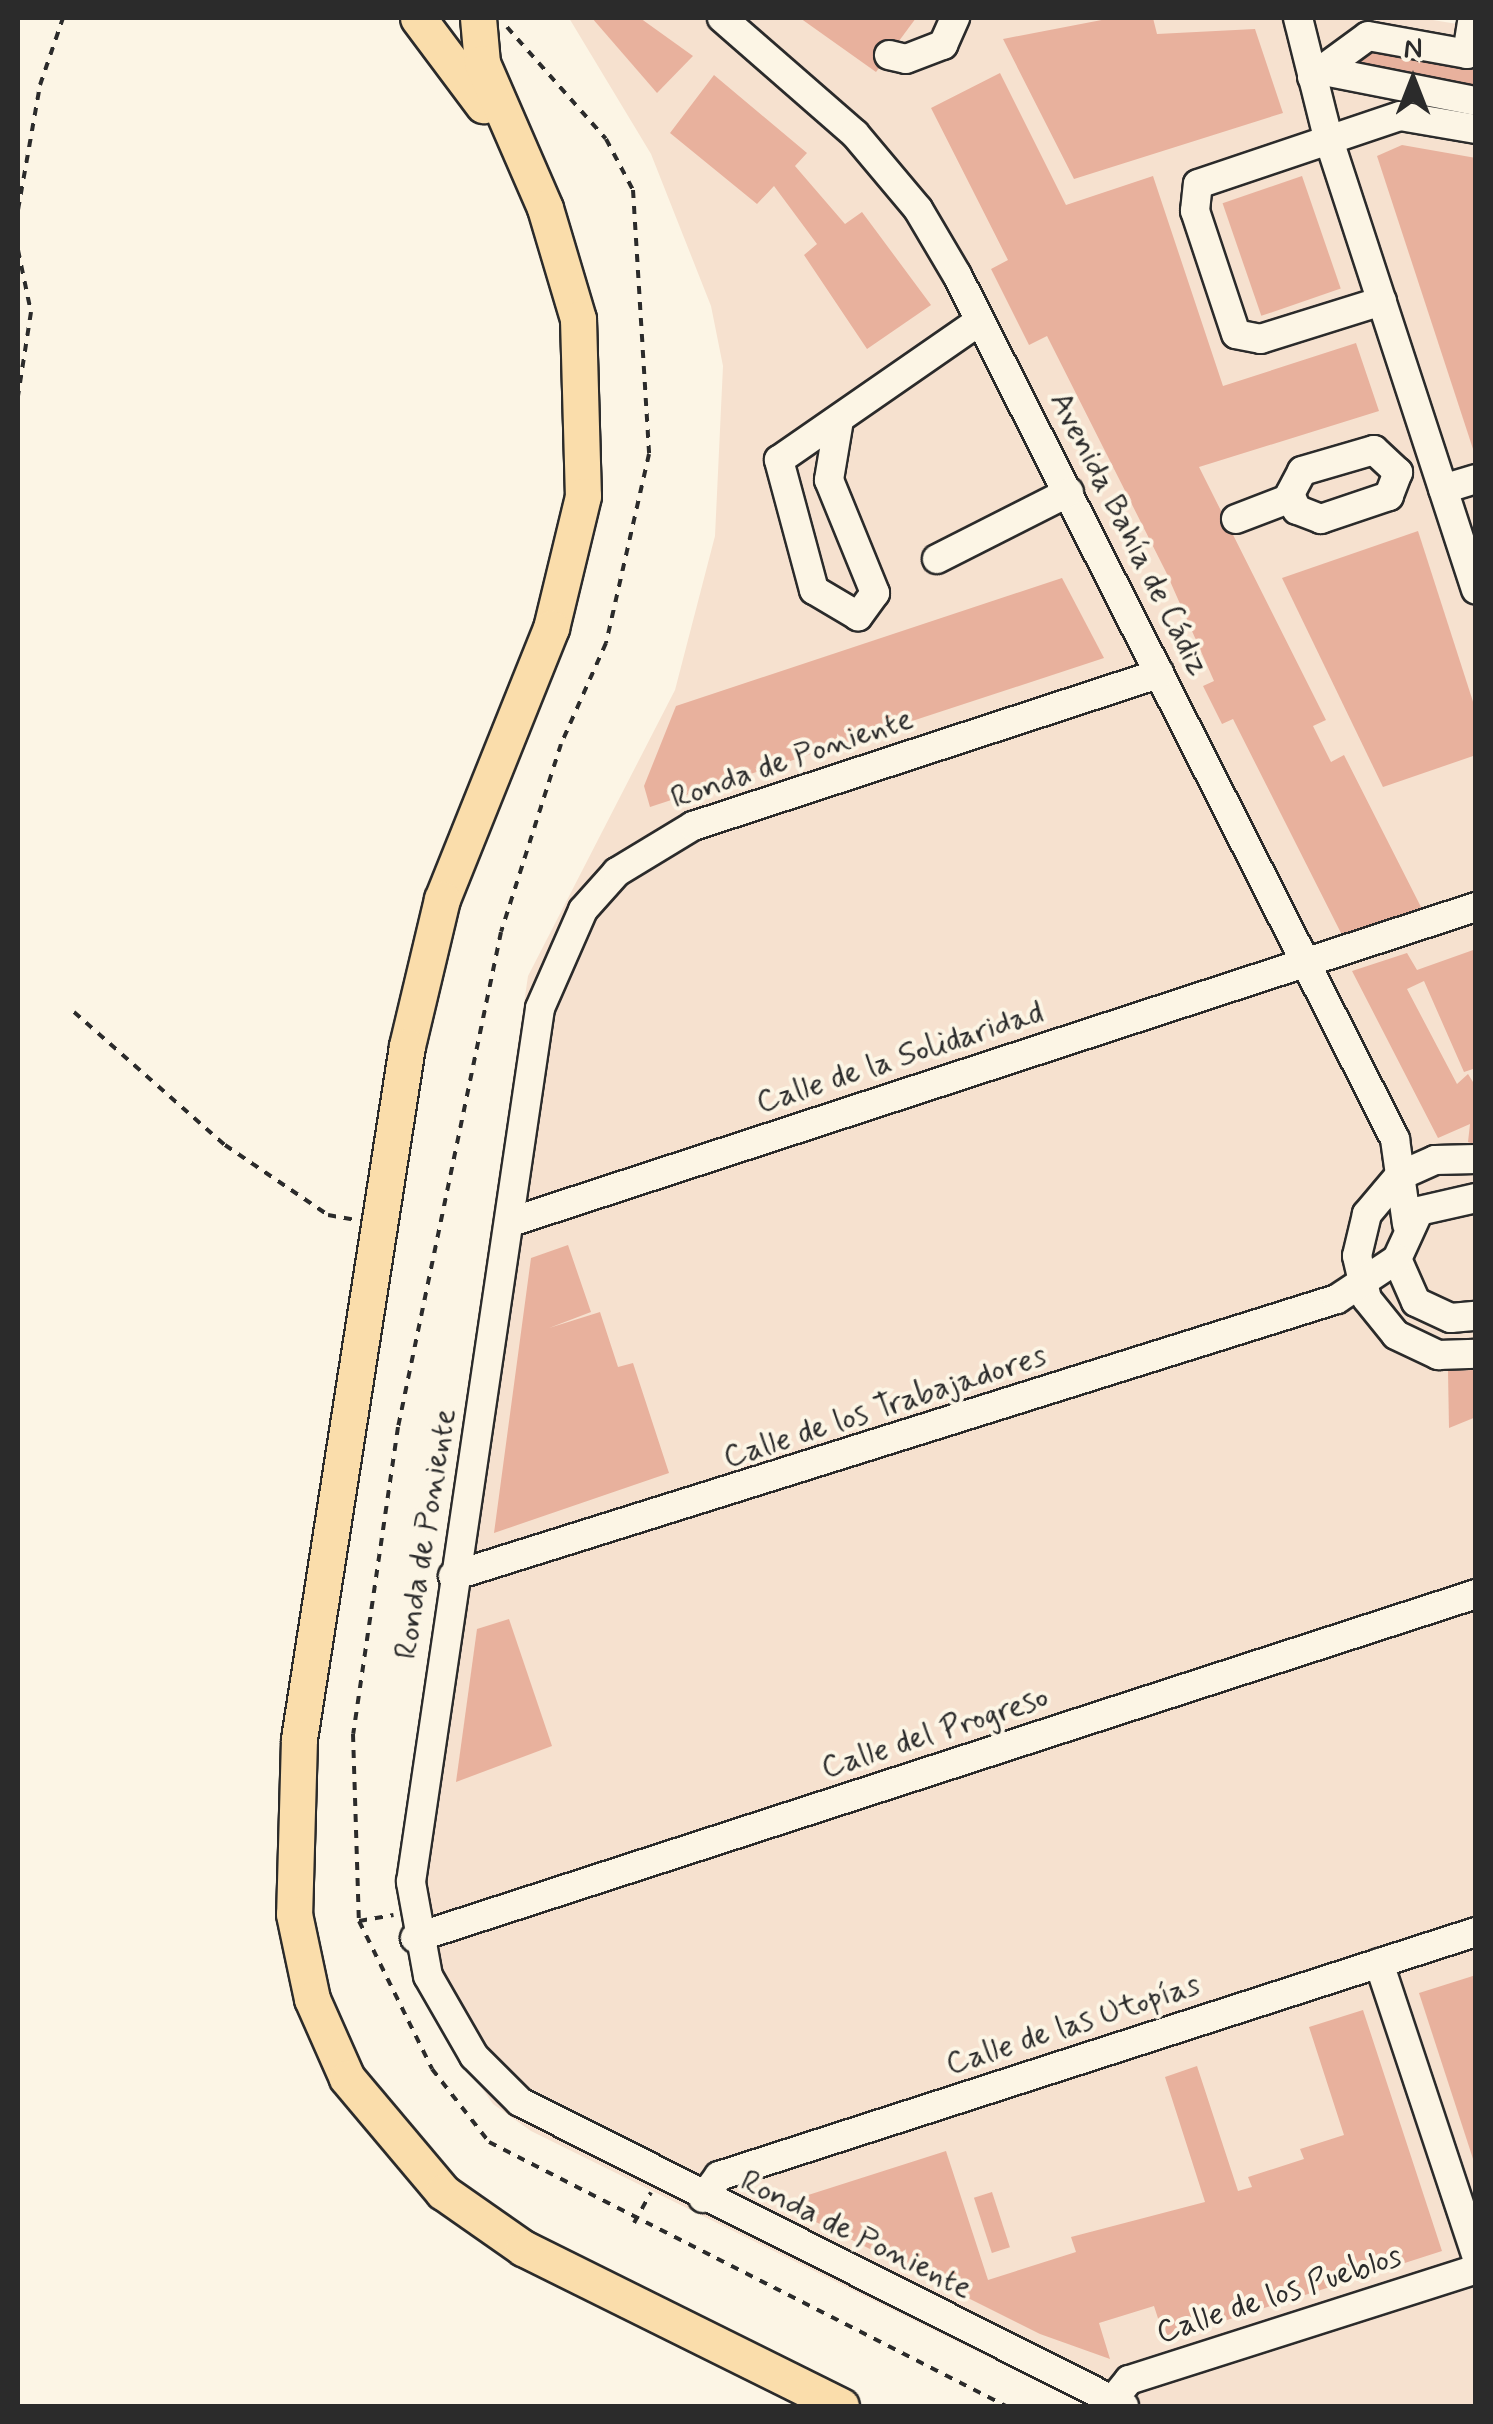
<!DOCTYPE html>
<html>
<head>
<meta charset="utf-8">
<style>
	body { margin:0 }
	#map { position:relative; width:1493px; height:2424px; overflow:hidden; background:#fcf5e5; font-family:Mynerve,sans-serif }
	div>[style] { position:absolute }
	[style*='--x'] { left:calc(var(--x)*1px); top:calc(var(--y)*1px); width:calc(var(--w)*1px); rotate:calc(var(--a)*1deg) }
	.built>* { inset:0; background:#f6e1cf }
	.building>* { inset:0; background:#e8b19d; transform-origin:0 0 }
	.path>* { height:4px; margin-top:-2px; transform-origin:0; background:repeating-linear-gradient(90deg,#2b2b2b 0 8px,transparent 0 16px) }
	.roads { filter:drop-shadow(2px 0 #2b2b2b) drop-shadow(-2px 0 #2b2b2b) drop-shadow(0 2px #2b2b2b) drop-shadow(0 -2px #2b2b2b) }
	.minor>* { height:28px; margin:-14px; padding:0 14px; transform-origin:14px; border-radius:14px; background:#fcf5e5 }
	.major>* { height:35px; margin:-17.5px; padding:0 17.5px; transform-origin:17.5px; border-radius:17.5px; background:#faddab }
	span { translate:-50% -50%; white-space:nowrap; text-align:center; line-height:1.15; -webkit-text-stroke:8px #fcf5e5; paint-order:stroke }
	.street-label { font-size:32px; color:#2b2b2b }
	.frame { position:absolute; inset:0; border:20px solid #2b2b2b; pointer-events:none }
	.north { position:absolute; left:1363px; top:30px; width:100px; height:100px; -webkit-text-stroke:8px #fcf5e5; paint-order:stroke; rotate:0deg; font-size:28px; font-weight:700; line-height:40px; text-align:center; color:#2b2b2b }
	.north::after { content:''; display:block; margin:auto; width:35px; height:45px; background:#2b2b2b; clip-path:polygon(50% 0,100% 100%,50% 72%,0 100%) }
</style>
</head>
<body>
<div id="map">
	<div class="built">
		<i style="clip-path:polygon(569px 18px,1421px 18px,1475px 27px,1475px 2406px,1087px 2406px,531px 2131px,493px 2104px,456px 2051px,410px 1959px,402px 1901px,418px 1724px,528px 976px,675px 690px,715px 536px,723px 366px,711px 306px,651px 154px)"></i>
	</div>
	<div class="building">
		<i style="clip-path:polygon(592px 18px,640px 18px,693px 56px,657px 93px)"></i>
		<i style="clip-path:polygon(800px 18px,916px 18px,876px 72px)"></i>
		<i style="clip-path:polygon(1112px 18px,1153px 18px,1157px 34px,1255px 29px,1283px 113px,1074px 179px,1003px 39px)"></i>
		<i style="clip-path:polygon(1346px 39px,1476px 68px,1476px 90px,1340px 64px)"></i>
		<i style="clip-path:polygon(1000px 73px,1066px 205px,1153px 176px,1223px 386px,1356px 343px,1379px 411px,1199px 467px,1326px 720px,1313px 726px,1331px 762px,1344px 755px,1423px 911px,1343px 937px,1233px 719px,1222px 724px,1203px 686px,1214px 681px,1166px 572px,1047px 336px,1029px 345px,991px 269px,1008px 260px,931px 108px)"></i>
		<i style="clip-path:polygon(714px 75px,807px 153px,795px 166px,845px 224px,862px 212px,931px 305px,867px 349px,804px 255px,817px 244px,774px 186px,757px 204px,670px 133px)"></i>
		<i style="clip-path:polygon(1402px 145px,1476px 158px,1473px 449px,1377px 156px)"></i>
		<i style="left:1302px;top:176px;width:119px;height:84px;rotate:71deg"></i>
		<i style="clip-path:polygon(1418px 531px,1476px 711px,1476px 755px,1383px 787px,1282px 578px)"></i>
		<i style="clip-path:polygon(1062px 578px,1104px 658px,650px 807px,644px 786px,676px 706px)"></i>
		<i style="clip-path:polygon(1476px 949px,1476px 1068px,1464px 1072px,1424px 981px,1407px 989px,1457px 1084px,1468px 1074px,1473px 1082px,1476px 1145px,1468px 1142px,1470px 1124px,1438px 1138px,1352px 971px,1407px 953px,1417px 970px)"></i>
		<i style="clip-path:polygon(568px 1245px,591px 1312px,549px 1328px,600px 1312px,618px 1367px,633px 1363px,669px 1473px,494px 1533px,531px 1258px)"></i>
		<i style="clip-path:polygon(1474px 1370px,1476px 1417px,1449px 1428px,1448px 1371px)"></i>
		<i style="clip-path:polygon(509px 1619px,552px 1746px,456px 1782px,477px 1629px)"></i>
		<i style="clip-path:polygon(1476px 1975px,1476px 2165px,1475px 2165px,1419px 1993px)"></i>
		<i style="clip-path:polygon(1363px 2010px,1442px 2251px,1165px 2340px,1154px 2306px,1099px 2323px,1110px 2359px,1040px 2334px,780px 2204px,946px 2151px,988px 2280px,1076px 2252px,1071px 2237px,1205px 2202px,1165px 2077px,1197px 2066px,1238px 2191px,1252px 2187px,1248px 2177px,1304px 2159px,1300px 2149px,1344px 2135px,1309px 2027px)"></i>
		<i style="left:992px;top:2192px;width:58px;height:19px;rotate:72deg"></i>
	</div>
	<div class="path">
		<i style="--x:507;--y:27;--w:149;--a:48.5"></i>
		<i style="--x:606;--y:139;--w:58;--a:62.1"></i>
		<i style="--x:633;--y:190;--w:264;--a:86.5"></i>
		<i style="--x:649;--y:454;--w:194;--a:102.8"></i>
		<i style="--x:606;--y:643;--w:111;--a:114"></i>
		<i style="--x:561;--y:744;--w:197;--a:107.7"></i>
		<i style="--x:501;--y:932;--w:506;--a:101.75"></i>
		<i style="--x:398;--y:1427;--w:310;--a:98.3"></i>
		<i style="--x:353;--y:1734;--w:187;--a:88.2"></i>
		<i style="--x:359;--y:1921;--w:165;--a:63.7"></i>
		<i style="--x:432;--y:2069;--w:93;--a:52"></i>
		<i style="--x:489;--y:2142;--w:581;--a:27.05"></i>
		<i style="--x:18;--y:210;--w:127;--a:-80"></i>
		<i style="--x:40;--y:85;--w:71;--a:-71.1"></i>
		<i style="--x:18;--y:250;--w:63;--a:78.2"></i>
		<i style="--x:31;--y:312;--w:85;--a:98.8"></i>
		<i style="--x:74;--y:1012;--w:201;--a:41.4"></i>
		<i style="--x:225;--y:1145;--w:125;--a:34.2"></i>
		<i style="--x:328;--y:1215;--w:27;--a:10"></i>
		<i style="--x:359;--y:1921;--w:35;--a:-10"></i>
		<i style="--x:634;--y:2223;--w:35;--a:-61"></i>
	</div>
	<div class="roads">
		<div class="minor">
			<i style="--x:722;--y:18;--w:176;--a:41.1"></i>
			<i style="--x:855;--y:134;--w:98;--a:50"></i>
			<i style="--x:918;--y:209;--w:77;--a:59.4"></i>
			<i style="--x:957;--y:275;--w:969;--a:63.12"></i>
			<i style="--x:1395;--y:1139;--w:86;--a:82"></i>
			<i style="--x:1298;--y:18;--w:123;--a:75.9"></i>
			<i style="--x:1328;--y:137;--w:476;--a:71.9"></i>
			<i style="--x:889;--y:55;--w:17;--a:13"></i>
			<i style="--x:906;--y:59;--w:40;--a:-21"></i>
			<i style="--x:943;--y:45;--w:30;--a:-66"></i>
			<i style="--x:1329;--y:72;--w:150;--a:11.2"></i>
			<i style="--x:1312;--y:77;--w:69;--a:-36.2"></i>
			<i style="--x:1368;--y:36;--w:101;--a:10.3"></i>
			<i style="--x:1467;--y:54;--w:36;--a:-81"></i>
			<i style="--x:1382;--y:301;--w:127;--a:162.6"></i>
			<i style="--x:1261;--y:339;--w:25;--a:-169"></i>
			<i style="--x:1236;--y:334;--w:130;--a:-108.4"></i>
			<i style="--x:1195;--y:211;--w:27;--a:-84"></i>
			<i style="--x:1198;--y:184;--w:213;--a:-18.6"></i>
			<i style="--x:1400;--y:116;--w:77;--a:9.7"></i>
			<i style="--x:839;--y:420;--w:61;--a:99.5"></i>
			<i style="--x:829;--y:480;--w:122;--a:67.8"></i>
			<i style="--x:875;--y:593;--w:29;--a:126"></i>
			<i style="--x:858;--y:616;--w:51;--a:-149.4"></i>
			<i style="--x:814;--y:590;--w:135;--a:-105.1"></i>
			<i style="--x:779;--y:460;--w:244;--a:-34.7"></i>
			<i style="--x:1374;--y:450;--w:33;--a:43"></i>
			<i style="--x:1398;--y:472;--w:26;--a:111"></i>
			<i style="--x:1389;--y:496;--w:72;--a:161.3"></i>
			<i style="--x:1321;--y:519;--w:26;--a:-159"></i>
			<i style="--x:1297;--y:510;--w:17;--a:-114"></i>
			<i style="--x:1290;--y:494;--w:26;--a:-62"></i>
			<i style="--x:1302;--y:471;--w:75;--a:-16.3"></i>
			<i style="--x:1443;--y:489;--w:34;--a:-17"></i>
			<i style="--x:1236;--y:519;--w:59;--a:-20.9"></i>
			<i style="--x:937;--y:559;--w:148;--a:-26.9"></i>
			<i style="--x:1476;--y:1159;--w:41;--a:178.6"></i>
			<i style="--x:1435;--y:1160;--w:39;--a:156"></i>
			<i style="--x:1399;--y:1176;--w:50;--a:130.1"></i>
			<i style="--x:1367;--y:1214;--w:43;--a:103.4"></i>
			<i style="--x:1357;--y:1256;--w:44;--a:76.9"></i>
			<i style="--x:1367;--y:1299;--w:46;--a:51.1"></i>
			<i style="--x:1396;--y:1335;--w:47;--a:25.5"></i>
			<i style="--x:1438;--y:1355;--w:38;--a:-2"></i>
			<i style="--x:1476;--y:1198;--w:58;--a:167.2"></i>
			<i style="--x:1419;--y:1211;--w:53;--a:114.6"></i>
			<i style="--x:1397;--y:1259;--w:47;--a:66.2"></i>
			<i style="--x:1416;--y:1302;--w:38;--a:25"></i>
			<i style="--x:1451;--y:1318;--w:25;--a:-5"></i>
			<i style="--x:514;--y:1221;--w:1012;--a:-18.08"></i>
			<i style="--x:453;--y:1576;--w:926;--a:-17.4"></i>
			<i style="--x:1337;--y:1299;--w:72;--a:-33.7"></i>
			<i style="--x:415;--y:1938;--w:1115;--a:-17.96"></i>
			<i style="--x:1379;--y:1963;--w:307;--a:71.6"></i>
			<i style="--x:703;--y:2198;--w:27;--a:-54"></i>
			<i style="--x:719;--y:2176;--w:795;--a:-17.87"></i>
			<i style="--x:1112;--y:2401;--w:27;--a:-51"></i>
			<i style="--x:1129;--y:2380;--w:364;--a:-17.7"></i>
			<i style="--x:1124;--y:2406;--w:676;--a:-153.28"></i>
			<i style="--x:520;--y:2102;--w:65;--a:-135"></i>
			<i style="--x:474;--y:2056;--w:92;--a:-119.9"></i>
			<i style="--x:428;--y:1976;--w:96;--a:-100.3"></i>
			<i style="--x:411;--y:1882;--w:883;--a:-81.6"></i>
			<i style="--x:540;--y:1008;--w:107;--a:-66.3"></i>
			<i style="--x:583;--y:910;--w:51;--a:-48.2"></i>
			<i style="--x:617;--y:872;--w:89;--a:-31.2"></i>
			<i style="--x:693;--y:826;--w:491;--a:-18.1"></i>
		</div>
		<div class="major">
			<i style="--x:418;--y:18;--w:109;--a:53.2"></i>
			<i style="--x:478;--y:18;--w:45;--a:84.9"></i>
			<i style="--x:482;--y:63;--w:158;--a:66.5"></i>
			<i style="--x:545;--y:208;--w:116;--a:73.4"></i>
			<i style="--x:578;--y:319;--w:177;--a:88.4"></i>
			<i style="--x:583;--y:496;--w:136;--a:103.6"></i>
			<i style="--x:551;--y:628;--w:292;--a:111.9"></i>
			<i style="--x:442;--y:899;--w:151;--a:103.4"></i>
			<i style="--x:407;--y:1046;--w:701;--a:98.86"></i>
			<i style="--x:299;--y:1739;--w:175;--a:91.6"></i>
			<i style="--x:294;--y:1914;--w:87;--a:78"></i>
			<i style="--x:312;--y:1999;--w:86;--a:66.1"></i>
			<i style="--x:347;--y:2078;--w:149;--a:49.9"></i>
			<i style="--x:443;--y:2192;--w:98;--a:35"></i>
			<i style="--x:523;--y:2248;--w:355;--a:26.4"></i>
		</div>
	</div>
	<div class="street-label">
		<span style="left:1129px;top:534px;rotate:63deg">Avenida Bahía de Cádiz</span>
		<span style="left:792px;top:759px;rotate:-19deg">Ronda de Poniente</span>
		<span style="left:900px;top:1058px;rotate:-18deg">Calle de la Solidaridad</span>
		<span style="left:885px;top:1407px;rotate:-18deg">Calle de los Trabajadores</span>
		<span style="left:426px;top:1534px;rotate:-81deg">Ronda de Poniente</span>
		<span style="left:935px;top:1733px;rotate:-18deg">Calle del Progreso</span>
		<span style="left:1073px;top:2025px;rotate:-18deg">Calle de las Utopías</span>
		<span style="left:856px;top:2235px;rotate:26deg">Ronda de Poniente</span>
		<span style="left:1279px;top:2295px;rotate:-18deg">Calle de los Pueblos</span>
	</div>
	<div class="frame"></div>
	<div class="north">N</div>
</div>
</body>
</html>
